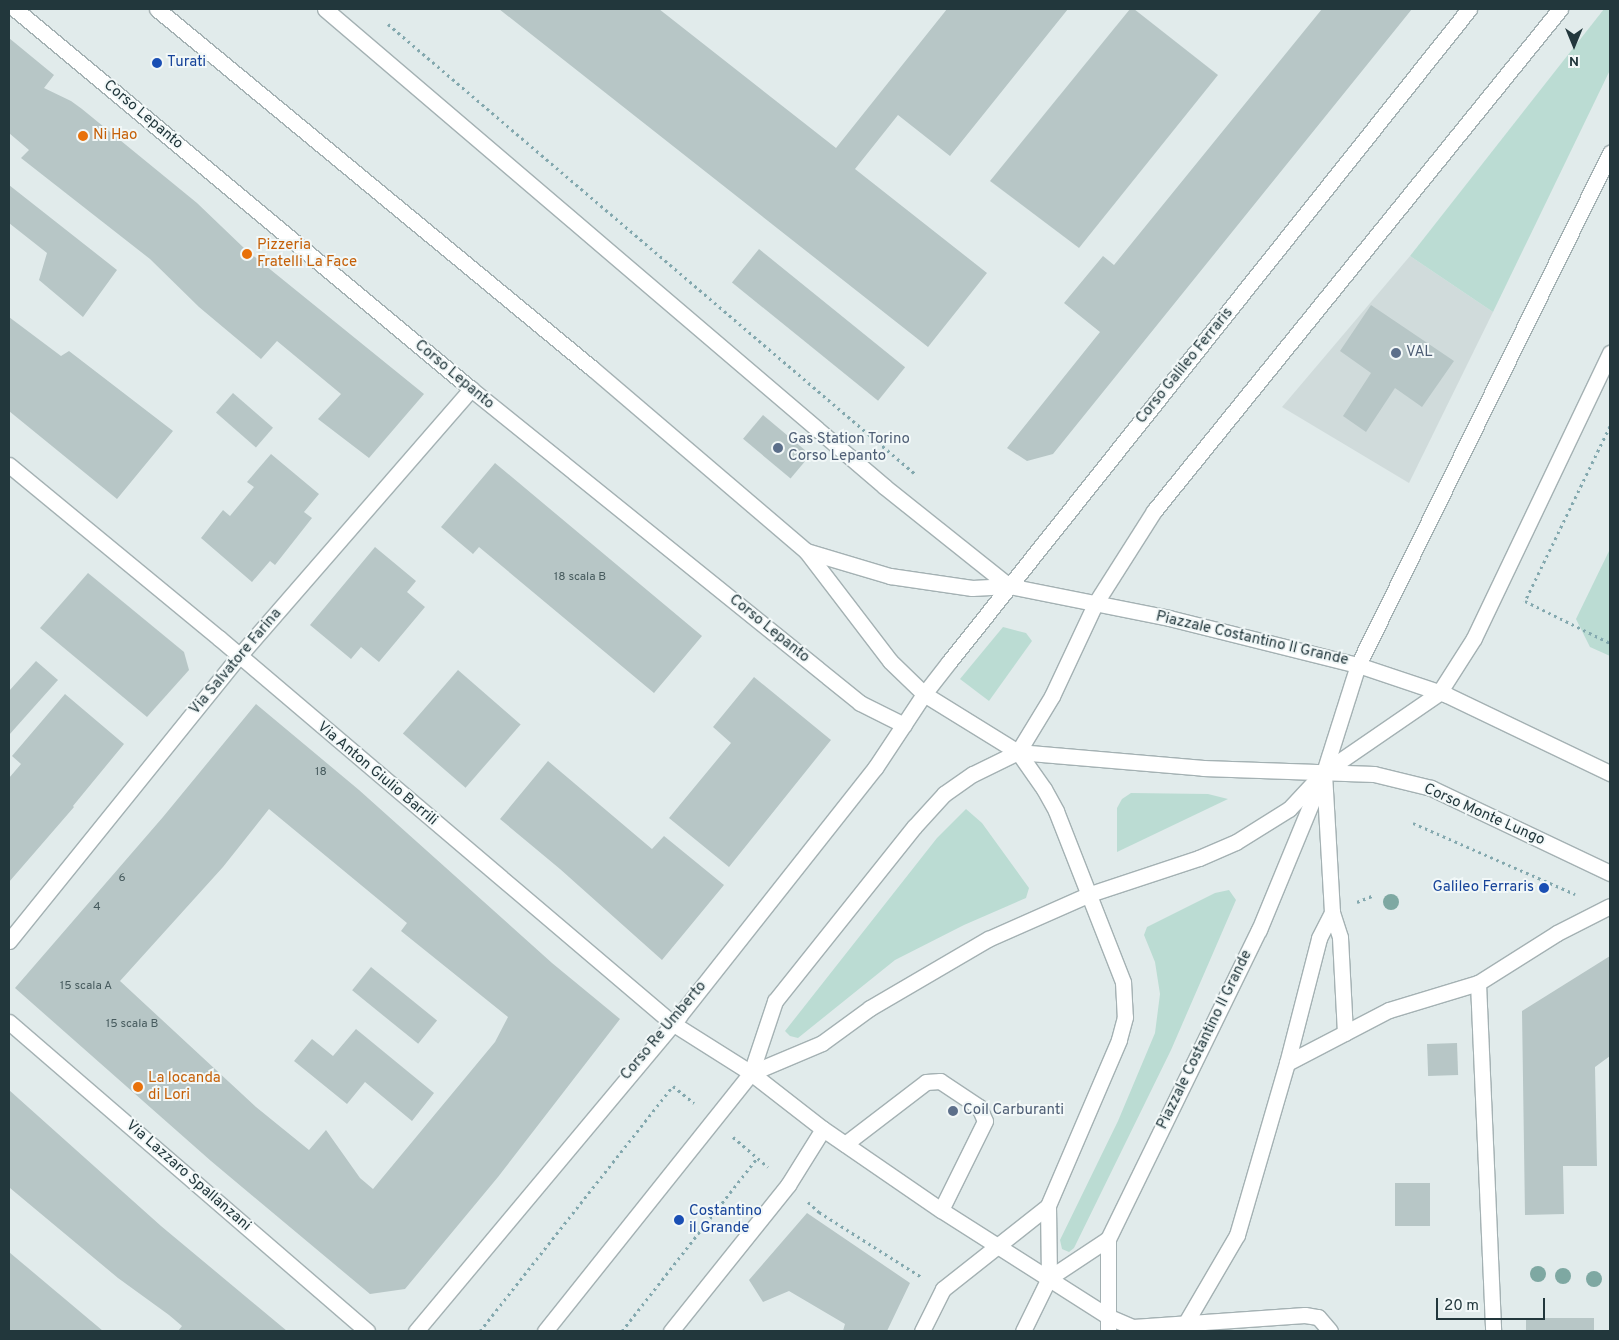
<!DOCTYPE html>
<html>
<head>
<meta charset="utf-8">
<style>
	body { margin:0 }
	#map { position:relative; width:1619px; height:1340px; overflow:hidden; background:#e1ebeb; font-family:Overpass,sans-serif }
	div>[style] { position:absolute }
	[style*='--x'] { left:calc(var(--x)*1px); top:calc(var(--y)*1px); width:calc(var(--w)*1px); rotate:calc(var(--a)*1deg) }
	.built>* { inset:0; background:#d0dbdb }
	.green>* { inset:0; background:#bbdcd3 }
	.building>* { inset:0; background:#b7c6c6; transform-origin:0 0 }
	.path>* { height:3px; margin-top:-1.5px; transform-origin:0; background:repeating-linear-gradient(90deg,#83a8ae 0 2.5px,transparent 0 6.5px) }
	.roads { filter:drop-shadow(1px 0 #a4b1b3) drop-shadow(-1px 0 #a4b1b3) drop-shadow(0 1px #a4b1b3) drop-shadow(0 -1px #a4b1b3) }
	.service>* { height:15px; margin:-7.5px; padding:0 7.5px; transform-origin:7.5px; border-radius:7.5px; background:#fff }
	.minor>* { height:15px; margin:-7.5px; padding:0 7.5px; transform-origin:7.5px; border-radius:7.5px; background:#fff }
	.secondary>* { height:15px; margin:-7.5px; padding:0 7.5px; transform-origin:7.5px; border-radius:7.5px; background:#fff }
	.trees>* { width:16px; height:16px; margin:-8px; border-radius:50%; background:#7ea8a2 }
	.dots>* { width:14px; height:14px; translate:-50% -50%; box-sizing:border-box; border:2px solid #f2f8f8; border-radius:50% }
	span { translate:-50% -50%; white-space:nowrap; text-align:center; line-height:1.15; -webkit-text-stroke:4px #f2f8f8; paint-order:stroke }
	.number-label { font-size:12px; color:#475b5e }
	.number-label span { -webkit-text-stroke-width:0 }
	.transit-label { font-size:15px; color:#164399 }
	.left { translate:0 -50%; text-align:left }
	.right { translate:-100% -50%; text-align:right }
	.street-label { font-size:15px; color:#22373c }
	.food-label { font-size:15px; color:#c56008 }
	.service-label { font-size:15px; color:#4e5e75 }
	.frame { position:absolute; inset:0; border:10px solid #22373c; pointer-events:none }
	.north { position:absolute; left:1549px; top:20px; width:50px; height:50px; -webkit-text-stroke:4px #f2f8f8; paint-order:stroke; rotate:180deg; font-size:14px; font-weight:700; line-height:20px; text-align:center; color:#22373c }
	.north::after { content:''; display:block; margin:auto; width:18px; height:22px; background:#22373c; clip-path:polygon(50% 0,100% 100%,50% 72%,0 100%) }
	.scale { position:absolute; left:1436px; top:1298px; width:109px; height:22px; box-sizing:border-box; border:2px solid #22373c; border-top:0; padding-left:6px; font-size:15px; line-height:18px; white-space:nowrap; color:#22373c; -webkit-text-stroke:4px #f2f8f8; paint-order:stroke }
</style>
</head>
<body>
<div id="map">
	<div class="built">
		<i style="clip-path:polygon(1410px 256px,1493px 312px,1409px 483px,1282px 407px)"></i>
	</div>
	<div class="green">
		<i style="clip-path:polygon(1604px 9px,1610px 9px,1610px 70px,1493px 312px,1410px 256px)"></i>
		<i style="clip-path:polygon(1610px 549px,1610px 656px,1590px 647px,1576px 619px)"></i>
		<i style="clip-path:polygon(1003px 627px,1026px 633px,1032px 641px,989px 701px,960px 679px)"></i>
		<i style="clip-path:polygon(1131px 793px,1208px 794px,1228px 799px,1117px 852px,1117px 808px,1122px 799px)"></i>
		<i style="clip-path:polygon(966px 809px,982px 823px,1029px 888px,1026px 898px,964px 925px,895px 960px,798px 1038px,790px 1036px,785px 1031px,937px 838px)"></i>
		<i style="clip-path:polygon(1229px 890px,1236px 900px,1207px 967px,1171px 1050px,1074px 1248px,1069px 1252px,1062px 1249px,1060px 1240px,1118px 1121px,1155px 1033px,1160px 994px,1155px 962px,1144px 935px,1147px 927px,1215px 893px)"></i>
	</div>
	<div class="building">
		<i style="clip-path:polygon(499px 9px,659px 9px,836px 148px,947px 9px,1068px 9px,950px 156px,898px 115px,855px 169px,987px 273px,928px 347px)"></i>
		<i style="clip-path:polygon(1130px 9px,1134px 9px,1218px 75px,1079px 248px,990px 181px)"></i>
		<i style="clip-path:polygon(1322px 9px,1412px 9px,1053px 454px,1027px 461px,1007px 448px,1100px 332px,1064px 303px,1103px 256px,1114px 265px)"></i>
		<i style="clip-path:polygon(9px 38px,54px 75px,44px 88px,71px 101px,82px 109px,197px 203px,245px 249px,424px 394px,369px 458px,318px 419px,341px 394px,277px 341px,261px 359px,199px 307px,150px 259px,21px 158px,29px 150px,9px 133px)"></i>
		<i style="clip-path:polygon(9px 185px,117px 270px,83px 317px,39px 280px,47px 253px,9px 223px)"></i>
		<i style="left:759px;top:249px;width:188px;height:43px;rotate:39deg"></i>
		<i style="clip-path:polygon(1371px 305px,1454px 361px,1422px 407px,1395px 388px,1366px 432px,1343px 416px,1371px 373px,1340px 351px)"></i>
		<i style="clip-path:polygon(9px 317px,61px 356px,69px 351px,173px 431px,117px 499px,9px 411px)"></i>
		<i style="left:233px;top:393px;width:53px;height:26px;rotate:41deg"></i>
		<i style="left:763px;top:415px;width:62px;height:31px;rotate:40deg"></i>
		<i style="clip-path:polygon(271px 454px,319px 494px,304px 512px,312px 518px,275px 565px,270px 561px,252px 582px,201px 538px,223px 510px,230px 516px,254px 487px,247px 482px)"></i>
		<i style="clip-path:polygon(495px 463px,702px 636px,654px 693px,479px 547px,473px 554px,441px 527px)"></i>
		<i style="clip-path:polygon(375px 547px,416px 581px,407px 592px,425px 607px,379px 662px,361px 647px,351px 659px,310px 625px)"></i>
		<i style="clip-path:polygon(88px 573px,184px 652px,189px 670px,147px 717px,40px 628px)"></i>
		<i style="clip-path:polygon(36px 661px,58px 680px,9px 735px,9px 691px)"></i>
		<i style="left:458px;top:670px;width:83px;height:84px;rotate:41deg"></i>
		<i style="clip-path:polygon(754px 677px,831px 740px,729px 867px,669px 818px,731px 743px,713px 727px)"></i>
		<i style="clip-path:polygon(65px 694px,124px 744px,73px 806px,74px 807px,9px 882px,9px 778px,21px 764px,12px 756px)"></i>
		<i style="clip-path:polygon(evenodd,256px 704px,359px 790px,552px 963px,620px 1019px,498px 1177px,405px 1289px,370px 1294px,211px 1161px,15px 988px,163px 817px,256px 704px,269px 809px,407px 923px,401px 931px,508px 1017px,495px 1042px,373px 1189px,360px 1178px,326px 1130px,309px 1150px,256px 1107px,120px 981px,223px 867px,269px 809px)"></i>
		<i style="clip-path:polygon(548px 761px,652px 849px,664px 836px,724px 885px,662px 960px,560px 869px,500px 819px)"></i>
		<i style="clip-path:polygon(1610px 956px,1610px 1056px,1595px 1067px,1597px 1166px,1563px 1166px,1564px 1214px,1525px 1215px,1522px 1011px)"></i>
		<i style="left:371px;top:967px;width:85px;height:30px;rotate:39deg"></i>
		<i style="clip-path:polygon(356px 1029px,434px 1093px,412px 1121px,365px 1082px,347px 1104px,294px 1061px,312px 1039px,333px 1056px)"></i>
		<i style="left:1457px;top:1043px;width:32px;height:30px;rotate:88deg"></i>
		<i style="clip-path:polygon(9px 1090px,161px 1226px,287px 1331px,178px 1331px,182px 1326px,169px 1315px,118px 1278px,10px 1188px,9px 1190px)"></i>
		<i style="left:1395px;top:1183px;width:35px;height:43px"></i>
		<i style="clip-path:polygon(807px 1213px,910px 1283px,887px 1331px,843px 1331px,845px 1324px,789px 1291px,763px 1302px,749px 1280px)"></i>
		<i style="clip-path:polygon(9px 1252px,103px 1331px,9px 1331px)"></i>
		<i style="left:1594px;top:1318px;width:13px;height:68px;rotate:90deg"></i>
	</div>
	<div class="path">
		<i style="--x:388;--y:24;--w:692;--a:40.48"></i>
		<i style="--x:1610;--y:426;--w:195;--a:115.9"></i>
		<i style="--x:1525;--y:601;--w:95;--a:26.3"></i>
		<i style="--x:1413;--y:823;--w:177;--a:23.7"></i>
		<i style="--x:1357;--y:902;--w:16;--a:-22"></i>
		<i style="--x:733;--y:1137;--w:46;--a:40.6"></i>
		<i style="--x:808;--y:1202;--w:15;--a:42"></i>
		<i style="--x:819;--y:1212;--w:120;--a:32.4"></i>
		<i style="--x:480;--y:1331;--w:312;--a:-51.8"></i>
		<i style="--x:673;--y:1086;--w:27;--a:39"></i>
		<i style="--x:622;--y:1331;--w:219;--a:-52"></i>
	</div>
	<div class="roads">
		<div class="service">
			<i style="--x:845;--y:1144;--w:102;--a:-37.4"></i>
			<i style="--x:926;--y:1082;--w:14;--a:-4"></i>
			<i style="--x:940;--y:1081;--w:47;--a:33.7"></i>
			<i style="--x:979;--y:1107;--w:15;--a:67"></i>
			<i style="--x:985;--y:1121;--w:99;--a:116.3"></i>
		</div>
		<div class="minor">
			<i style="--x:15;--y:9;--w:594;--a:39.81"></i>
			<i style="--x:471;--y:389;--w:500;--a:38.9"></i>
			<i style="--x:860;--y:703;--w:49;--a:26.6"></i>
			<i style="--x:325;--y:9;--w:736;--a:40.48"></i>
			<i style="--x:885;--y:487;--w:159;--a:38.6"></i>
			<i style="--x:9;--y:465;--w:272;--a:39.5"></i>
			<i style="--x:219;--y:638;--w:595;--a:40.36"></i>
			<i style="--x:672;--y:1023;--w:93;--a:32.3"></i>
			<i style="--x:751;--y:1073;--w:91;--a:37.9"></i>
			<i style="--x:823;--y:1129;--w:143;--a:34.5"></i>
			<i style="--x:941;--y:1210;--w:199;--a:32.5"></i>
			<i style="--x:1109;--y:1317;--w:26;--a:23"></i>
			<i style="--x:1133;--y:1327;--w:172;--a:-4"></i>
			<i style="--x:1305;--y:1315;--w:13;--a:9"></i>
			<i style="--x:1318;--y:1317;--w:18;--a:49"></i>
			<i style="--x:9;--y:941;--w:366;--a:-51.1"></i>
			<i style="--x:239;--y:656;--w:354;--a:-49"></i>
			<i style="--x:1478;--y:983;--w:348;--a:87.5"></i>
			<i style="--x:9;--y:1022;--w:473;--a:40.8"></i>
			<i style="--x:1345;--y:1033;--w:96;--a:-93"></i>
			<i style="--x:1340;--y:937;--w:26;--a:-108"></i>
			<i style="--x:1332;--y:912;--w:140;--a:-93.3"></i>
			<i style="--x:1324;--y:772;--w:140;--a:-34.5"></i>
			<i style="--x:1439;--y:693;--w:65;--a:-57.5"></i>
			<i style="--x:1474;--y:638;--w:316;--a:-64.5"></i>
			<i style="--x:1287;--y:1063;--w:115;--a:-27.5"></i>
			<i style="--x:1389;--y:1010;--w:93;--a:-16.9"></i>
			<i style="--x:1478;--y:983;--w:93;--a:-32.3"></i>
			<i style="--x:1557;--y:933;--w:59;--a:-27"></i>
			<i style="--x:1185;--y:1324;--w:103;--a:-59.7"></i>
			<i style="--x:1237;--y:1235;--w:179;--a:-73.8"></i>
			<i style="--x:1287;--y:1063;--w:129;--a:-75.6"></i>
			<i style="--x:1319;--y:938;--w:29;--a:-63"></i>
			<i style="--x:416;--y:1331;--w:410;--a:-50.1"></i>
			<i style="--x:679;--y:1016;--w:316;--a:-51.7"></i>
			<i style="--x:875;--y:768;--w:89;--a:-56.5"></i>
			<i style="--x:924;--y:694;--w:41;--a:-52"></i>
			<i style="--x:949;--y:662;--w:835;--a:-51.47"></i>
			<i style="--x:671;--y:1331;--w:187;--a:-51.3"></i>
			<i style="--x:788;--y:1185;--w:66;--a:-58"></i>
			<i style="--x:922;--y:1331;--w:47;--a:-63.4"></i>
			<i style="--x:943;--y:1289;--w:134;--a:-38.3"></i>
			<i style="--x:1108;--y:1331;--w:92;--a:-90"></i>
		</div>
		<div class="secondary">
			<i style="--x:157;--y:9;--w:565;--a:39.55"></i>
			<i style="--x:593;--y:369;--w:280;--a:40.5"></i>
			<i style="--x:806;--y:551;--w:138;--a:52.6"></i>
			<i style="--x:890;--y:661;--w:47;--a:44.1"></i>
			<i style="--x:924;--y:694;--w:110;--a:31.7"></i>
			<i style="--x:1018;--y:752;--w:45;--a:54.9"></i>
			<i style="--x:1044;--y:789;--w:25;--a:61"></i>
			<i style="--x:1056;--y:811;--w:184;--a:68.6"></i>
			<i style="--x:1123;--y:982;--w:35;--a:87"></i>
			<i style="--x:1125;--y:1017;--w:24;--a:105"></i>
			<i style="--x:1119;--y:1040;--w:181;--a:113.2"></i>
			<i style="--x:1048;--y:1206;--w:72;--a:89.2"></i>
			<i style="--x:1049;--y:1278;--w:59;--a:116.1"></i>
			<i style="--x:806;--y:551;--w:88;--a:16.6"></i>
			<i style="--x:890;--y:576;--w:83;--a:8.3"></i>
			<i style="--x:972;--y:588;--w:37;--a:-3"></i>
			<i style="--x:1009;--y:586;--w:163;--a:11.3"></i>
			<i style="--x:1169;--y:618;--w:195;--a:14"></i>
			<i style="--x:1358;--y:665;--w:94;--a:18.6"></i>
			<i style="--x:1447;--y:695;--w:181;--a:25.6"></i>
			<i style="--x:1018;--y:752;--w:66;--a:-58.7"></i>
			<i style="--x:1052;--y:696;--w:102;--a:-64.9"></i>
			<i style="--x:1095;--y:604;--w:110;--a:-57.6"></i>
			<i style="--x:1154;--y:511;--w:646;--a:-51.04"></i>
			<i style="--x:751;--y:1073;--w:77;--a:-22.9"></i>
			<i style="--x:822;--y:1043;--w:59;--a:-36.1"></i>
			<i style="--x:870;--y:1008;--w:137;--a:-30.3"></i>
			<i style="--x:988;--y:939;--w:111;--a:-23.8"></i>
			<i style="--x:1090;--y:894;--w:115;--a:-18.3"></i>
			<i style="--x:1199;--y:858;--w:40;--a:-23.4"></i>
			<i style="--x:1236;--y:842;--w:62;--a:-31.9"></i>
			<i style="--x:1289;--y:809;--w:41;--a:-47"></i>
			<i style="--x:1049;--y:1278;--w:71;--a:-33.5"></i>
			<i style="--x:1108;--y:1239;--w:344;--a:-64"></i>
			<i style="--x:1259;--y:930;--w:171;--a:-67.6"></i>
			<i style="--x:1324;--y:772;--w:112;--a:-72.4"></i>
			<i style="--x:1358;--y:665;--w:571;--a:-63.79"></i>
			<i style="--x:545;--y:1331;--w:330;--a:-51.4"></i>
			<i style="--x:751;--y:1073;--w:76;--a:-71.6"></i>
			<i style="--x:775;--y:1001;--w:223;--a:-51.4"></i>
			<i style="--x:914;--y:827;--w:45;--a:-47.7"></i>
			<i style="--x:944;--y:794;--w:35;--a:-35"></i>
			<i style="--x:973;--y:774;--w:50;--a:-26.1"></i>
			<i style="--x:1018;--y:752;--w:186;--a:4.9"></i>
			<i style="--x:1203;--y:768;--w:171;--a:2"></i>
			<i style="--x:1374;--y:774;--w:59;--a:13.8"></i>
			<i style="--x:1431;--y:788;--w:198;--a:25.4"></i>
		</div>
	</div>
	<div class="trees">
		<i style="left:1391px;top:902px"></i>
		<i style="left:1538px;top:1274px"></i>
		<i style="left:1563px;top:1276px"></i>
		<i style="left:1594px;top:1279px"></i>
	</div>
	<div class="dots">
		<i style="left:157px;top:63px;background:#1a4fb4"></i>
		<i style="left:83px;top:136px;background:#e8710a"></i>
		<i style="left:247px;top:254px;background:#e8710a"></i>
		<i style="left:1396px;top:353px;background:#5c6f8a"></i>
		<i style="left:778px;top:448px;background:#5c6f8a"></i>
		<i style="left:1544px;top:888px;background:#1a4fb4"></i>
		<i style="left:138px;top:1087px;background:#e8710a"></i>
		<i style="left:953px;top:1111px;background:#5c6f8a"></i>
		<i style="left:679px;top:1220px;background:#1a4fb4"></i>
	</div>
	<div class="number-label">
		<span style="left:580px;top:578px">18 scala B</span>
		<span style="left:321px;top:773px">18</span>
		<span style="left:122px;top:879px">6</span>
		<span style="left:97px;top:908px">4</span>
		<span style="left:86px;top:987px">15 scala A</span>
		<span style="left:132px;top:1025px">15 scala B</span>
	</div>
	<div class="transit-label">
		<span class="left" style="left:167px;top:63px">Turati</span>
		<span class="right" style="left:1534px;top:888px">Galileo Ferraris</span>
		<span class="left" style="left:689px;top:1220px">Costantino<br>il Grande</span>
	</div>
	<div class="street-label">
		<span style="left:143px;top:115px;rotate:40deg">Corso Lepanto</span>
		<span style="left:1185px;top:366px;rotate:-51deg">Corso Galileo Ferraris</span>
		<span style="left:454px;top:375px;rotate:40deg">Corso Lepanto</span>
		<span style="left:769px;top:629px;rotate:39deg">Corso Lepanto</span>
		<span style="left:1252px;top:639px;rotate:13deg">Piazzale Costantino Il Grande</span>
		<span style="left:236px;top:662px;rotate:-50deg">Via Salvatore Farina</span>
		<span style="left:377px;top:774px;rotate:40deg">Via Anton Giulio Barrili</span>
		<span style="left:1484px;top:815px;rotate:24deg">Corso Monte Lungo</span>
		<span style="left:664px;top:1031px;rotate:-50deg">Corso Re Umberto</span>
		<span style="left:1205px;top:1040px;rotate:-64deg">Piazzale Costantino Il Grande</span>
		<span style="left:188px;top:1176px;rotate:41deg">Via Lazzaro Spallanzani</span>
	</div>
	<div class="food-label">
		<span class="left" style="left:93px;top:136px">Ni Hao</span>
		<span class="left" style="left:257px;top:254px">Pizzeria<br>Fratelli La Face</span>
		<span class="left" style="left:148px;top:1087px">La locanda<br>di Lori</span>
	</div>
	<div class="service-label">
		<span class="left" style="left:1406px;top:353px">VAL</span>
		<span class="left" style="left:788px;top:448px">Gas Station Torino<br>Corso Lepanto</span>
		<span class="left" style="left:963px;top:1111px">Coil Carburanti</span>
	</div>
	<div class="frame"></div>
	<div class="north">N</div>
	<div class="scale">20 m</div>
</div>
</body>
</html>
